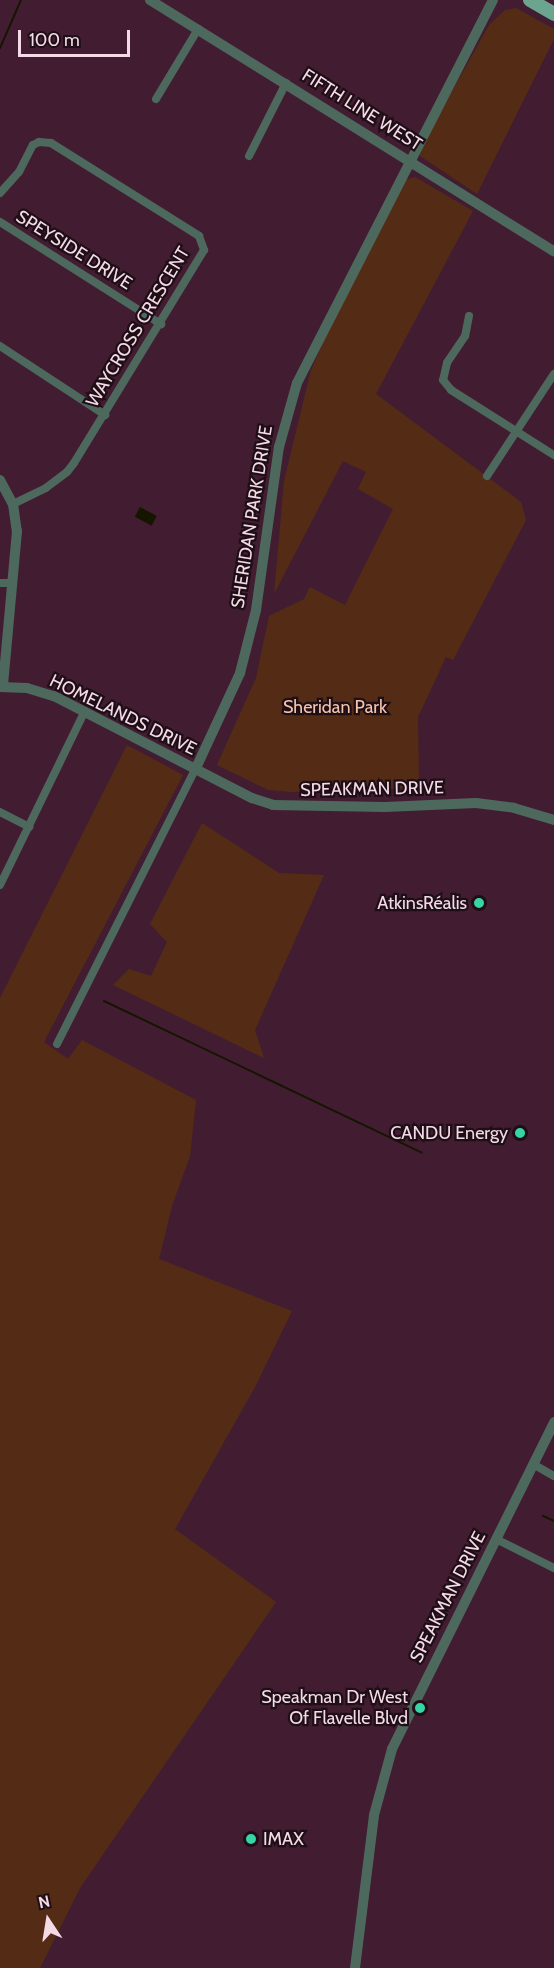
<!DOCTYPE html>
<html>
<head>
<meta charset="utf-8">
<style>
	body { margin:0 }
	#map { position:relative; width:554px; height:1968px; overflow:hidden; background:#421d31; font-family:Cabin,sans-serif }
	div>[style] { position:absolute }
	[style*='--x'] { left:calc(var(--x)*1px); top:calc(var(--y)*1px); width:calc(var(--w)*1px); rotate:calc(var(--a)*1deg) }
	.green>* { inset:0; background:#542c16 }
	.water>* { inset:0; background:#161500; transform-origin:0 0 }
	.stream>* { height:2px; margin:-1px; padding:0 1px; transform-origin:1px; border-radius:1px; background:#161500 }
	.minor>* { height:8px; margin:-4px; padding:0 4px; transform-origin:4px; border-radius:4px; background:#4d695e }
	.tertiary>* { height:10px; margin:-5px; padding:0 5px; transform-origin:5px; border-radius:5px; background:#4d695e }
	.primary>* { height:14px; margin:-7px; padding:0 7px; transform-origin:7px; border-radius:7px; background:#6ba58f }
	.dots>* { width:16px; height:16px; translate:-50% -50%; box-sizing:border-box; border:3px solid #1e0e16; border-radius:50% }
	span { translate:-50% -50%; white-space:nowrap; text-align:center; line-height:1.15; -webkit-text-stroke:4.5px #1e0e16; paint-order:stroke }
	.street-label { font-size:18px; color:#f4dae6 }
	.park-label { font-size:18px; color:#f5c3aa }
	.poi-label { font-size:18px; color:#f4dae6 }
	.right { translate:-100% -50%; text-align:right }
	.left { translate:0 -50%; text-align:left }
	.north { position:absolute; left:18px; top:1890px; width:60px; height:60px; -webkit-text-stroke:4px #1e0e16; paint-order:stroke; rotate:348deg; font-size:16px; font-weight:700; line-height:24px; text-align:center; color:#f4dae6 }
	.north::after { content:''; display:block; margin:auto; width:21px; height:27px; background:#f4dae6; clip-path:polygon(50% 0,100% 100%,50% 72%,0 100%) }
	.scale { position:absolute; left:18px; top:30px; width:112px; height:27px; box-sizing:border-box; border:3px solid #f4dae6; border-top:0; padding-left:8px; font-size:18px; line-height:21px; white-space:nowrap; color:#f4dae6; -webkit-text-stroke:4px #1e0e16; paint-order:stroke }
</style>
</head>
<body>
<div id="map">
	<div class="green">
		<i style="clip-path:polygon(516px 8px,554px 29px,554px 39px,477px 194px,420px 156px,420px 149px,489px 25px,505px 10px)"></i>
		<i style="clip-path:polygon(415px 177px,473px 211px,376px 394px,521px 502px,526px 520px,453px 660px,446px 657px,418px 717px,419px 788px,291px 792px,268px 790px,217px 765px,256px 678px,269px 616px,304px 599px,310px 587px,345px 605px,393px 509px,358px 489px,366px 472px,343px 461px,274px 594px,284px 481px,311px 370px,330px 327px,404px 180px)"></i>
		<i style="clip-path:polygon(127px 745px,183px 775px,44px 1042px,68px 1059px,82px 1040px,196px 1100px,190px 1156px,172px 1206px,159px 1259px,292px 1311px,255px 1387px,175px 1529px,276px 1602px,80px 1888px,40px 1968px,0 1968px,0 998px)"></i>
		<i style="clip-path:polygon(202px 823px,279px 873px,324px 875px,255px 1030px,264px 1058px,113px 985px,129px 969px,151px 976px,167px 942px,150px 924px)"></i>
	</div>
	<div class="water">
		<i style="left:140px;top:507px;width:19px;height:11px;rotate:28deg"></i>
	</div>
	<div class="stream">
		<i style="--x:0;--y:48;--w:52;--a:-66.4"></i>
		<i style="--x:104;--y:1001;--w:352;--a:25.5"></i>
		<i style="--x:543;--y:1516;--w:12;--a:24"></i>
	</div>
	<div class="minor">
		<i style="--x:156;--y:99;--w:82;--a:-59"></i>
		<i style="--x:249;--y:156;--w:82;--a:-63.1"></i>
		<i style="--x:0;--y:193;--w:28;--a:-48"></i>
		<i style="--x:19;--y:172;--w:30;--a:-63"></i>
		<i style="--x:33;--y:145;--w:7;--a:-27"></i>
		<i style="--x:39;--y:142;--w:12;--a:5"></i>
		<i style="--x:51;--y:143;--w:175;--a:32.1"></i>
		<i style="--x:199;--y:236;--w:15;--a:70"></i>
		<i style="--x:204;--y:250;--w:250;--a:121.4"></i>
		<i style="--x:74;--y:463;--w:11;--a:128"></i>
		<i style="--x:67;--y:472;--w:26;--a:143"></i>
		<i style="--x:46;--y:488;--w:37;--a:154"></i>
		<i style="--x:0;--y:222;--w:191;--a:32.4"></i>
		<i style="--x:469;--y:316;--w:20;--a:101"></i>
		<i style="--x:465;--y:336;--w:32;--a:124"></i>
		<i style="--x:447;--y:363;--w:17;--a:103"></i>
		<i style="--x:443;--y:380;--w:13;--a:51"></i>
		<i style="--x:451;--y:390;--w:122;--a:32.3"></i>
		<i style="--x:0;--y:346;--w:126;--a:33.3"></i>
		<i style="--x:487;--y:476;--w:122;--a:-56.7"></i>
		<i style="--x:0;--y:583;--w:13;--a:0"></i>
		<i style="--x:0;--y:812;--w:33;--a:27"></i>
		<i style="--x:0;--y:885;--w:191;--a:-64"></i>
		<i style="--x:57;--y:1044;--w:309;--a:-63.3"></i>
		<i style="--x:533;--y:1464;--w:24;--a:30"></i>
		<i style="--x:496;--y:1539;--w:65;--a:26.6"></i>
	</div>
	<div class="tertiary">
		<i style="--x:150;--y:0;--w:476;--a:31.9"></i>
		<i style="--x:0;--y:480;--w:27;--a:62"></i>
		<i style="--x:13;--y:504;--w:27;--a:82"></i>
		<i style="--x:17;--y:531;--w:156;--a:95.2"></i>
		<i style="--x:0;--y:687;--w:27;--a:2"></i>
		<i style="--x:27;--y:688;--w:28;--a:17"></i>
		<i style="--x:54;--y:696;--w:223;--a:27.3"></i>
		<i style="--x:252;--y:798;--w:22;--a:18"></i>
		<i style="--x:273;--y:805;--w:112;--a:1"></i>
		<i style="--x:385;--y:807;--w:91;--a:-2.5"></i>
		<i style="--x:476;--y:803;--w:38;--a:7"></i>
		<i style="--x:514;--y:808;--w:42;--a:16.7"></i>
		<i style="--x:196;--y:768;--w:105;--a:-65.1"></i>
		<i style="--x:240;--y:673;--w:65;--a:-75.7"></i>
		<i style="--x:256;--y:610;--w:165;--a:-82"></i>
		<i style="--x:279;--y:447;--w:66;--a:-74.3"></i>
		<i style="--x:297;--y:383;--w:430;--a:-62.9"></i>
		<i style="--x:355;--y:1968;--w:154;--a:-82.9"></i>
		<i style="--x:374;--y:1815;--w:68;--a:-74.7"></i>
		<i style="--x:392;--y:1749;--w:365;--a:-63.6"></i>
	</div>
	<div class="primary">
		<i style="--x:530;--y:0;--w:28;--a:30"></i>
	</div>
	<div class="dots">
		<i style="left:479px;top:903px;background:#37d4a6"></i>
		<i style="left:520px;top:1133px;background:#37d4a6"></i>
		<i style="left:420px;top:1708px;background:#37d4a6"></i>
		<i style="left:251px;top:1839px;background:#37d4a6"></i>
	</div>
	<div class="street-label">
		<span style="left:362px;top:110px;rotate:32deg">FIFTH LINE WEST</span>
		<span style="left:74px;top:250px;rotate:32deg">SPEYSIDE DRIVE</span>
		<span style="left:138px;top:327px;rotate:-59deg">WAYCROSS CRESCENT</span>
		<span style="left:252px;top:517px;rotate:-81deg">SHERIDAN PARK DRIVE</span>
		<span style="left:123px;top:715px;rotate:26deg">HOMELANDS DRIVE</span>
		<span style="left:372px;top:789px;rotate:-1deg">SPEAKMAN DRIVE</span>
		<span style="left:448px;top:1597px;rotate:-63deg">SPEAKMAN DRIVE</span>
	</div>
	<div class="park-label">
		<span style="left:335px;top:707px">Sheridan Park</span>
	</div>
	<div class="poi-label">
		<span class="right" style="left:467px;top:903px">AtkinsRéalis</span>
		<span class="right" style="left:508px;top:1133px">CANDU Energy</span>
		<span class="right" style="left:408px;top:1708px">Speakman Dr West<br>Of Flavelle Blvd</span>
		<span class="left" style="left:263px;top:1839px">IMAX</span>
	</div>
	<div class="north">N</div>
	<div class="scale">100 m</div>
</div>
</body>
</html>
